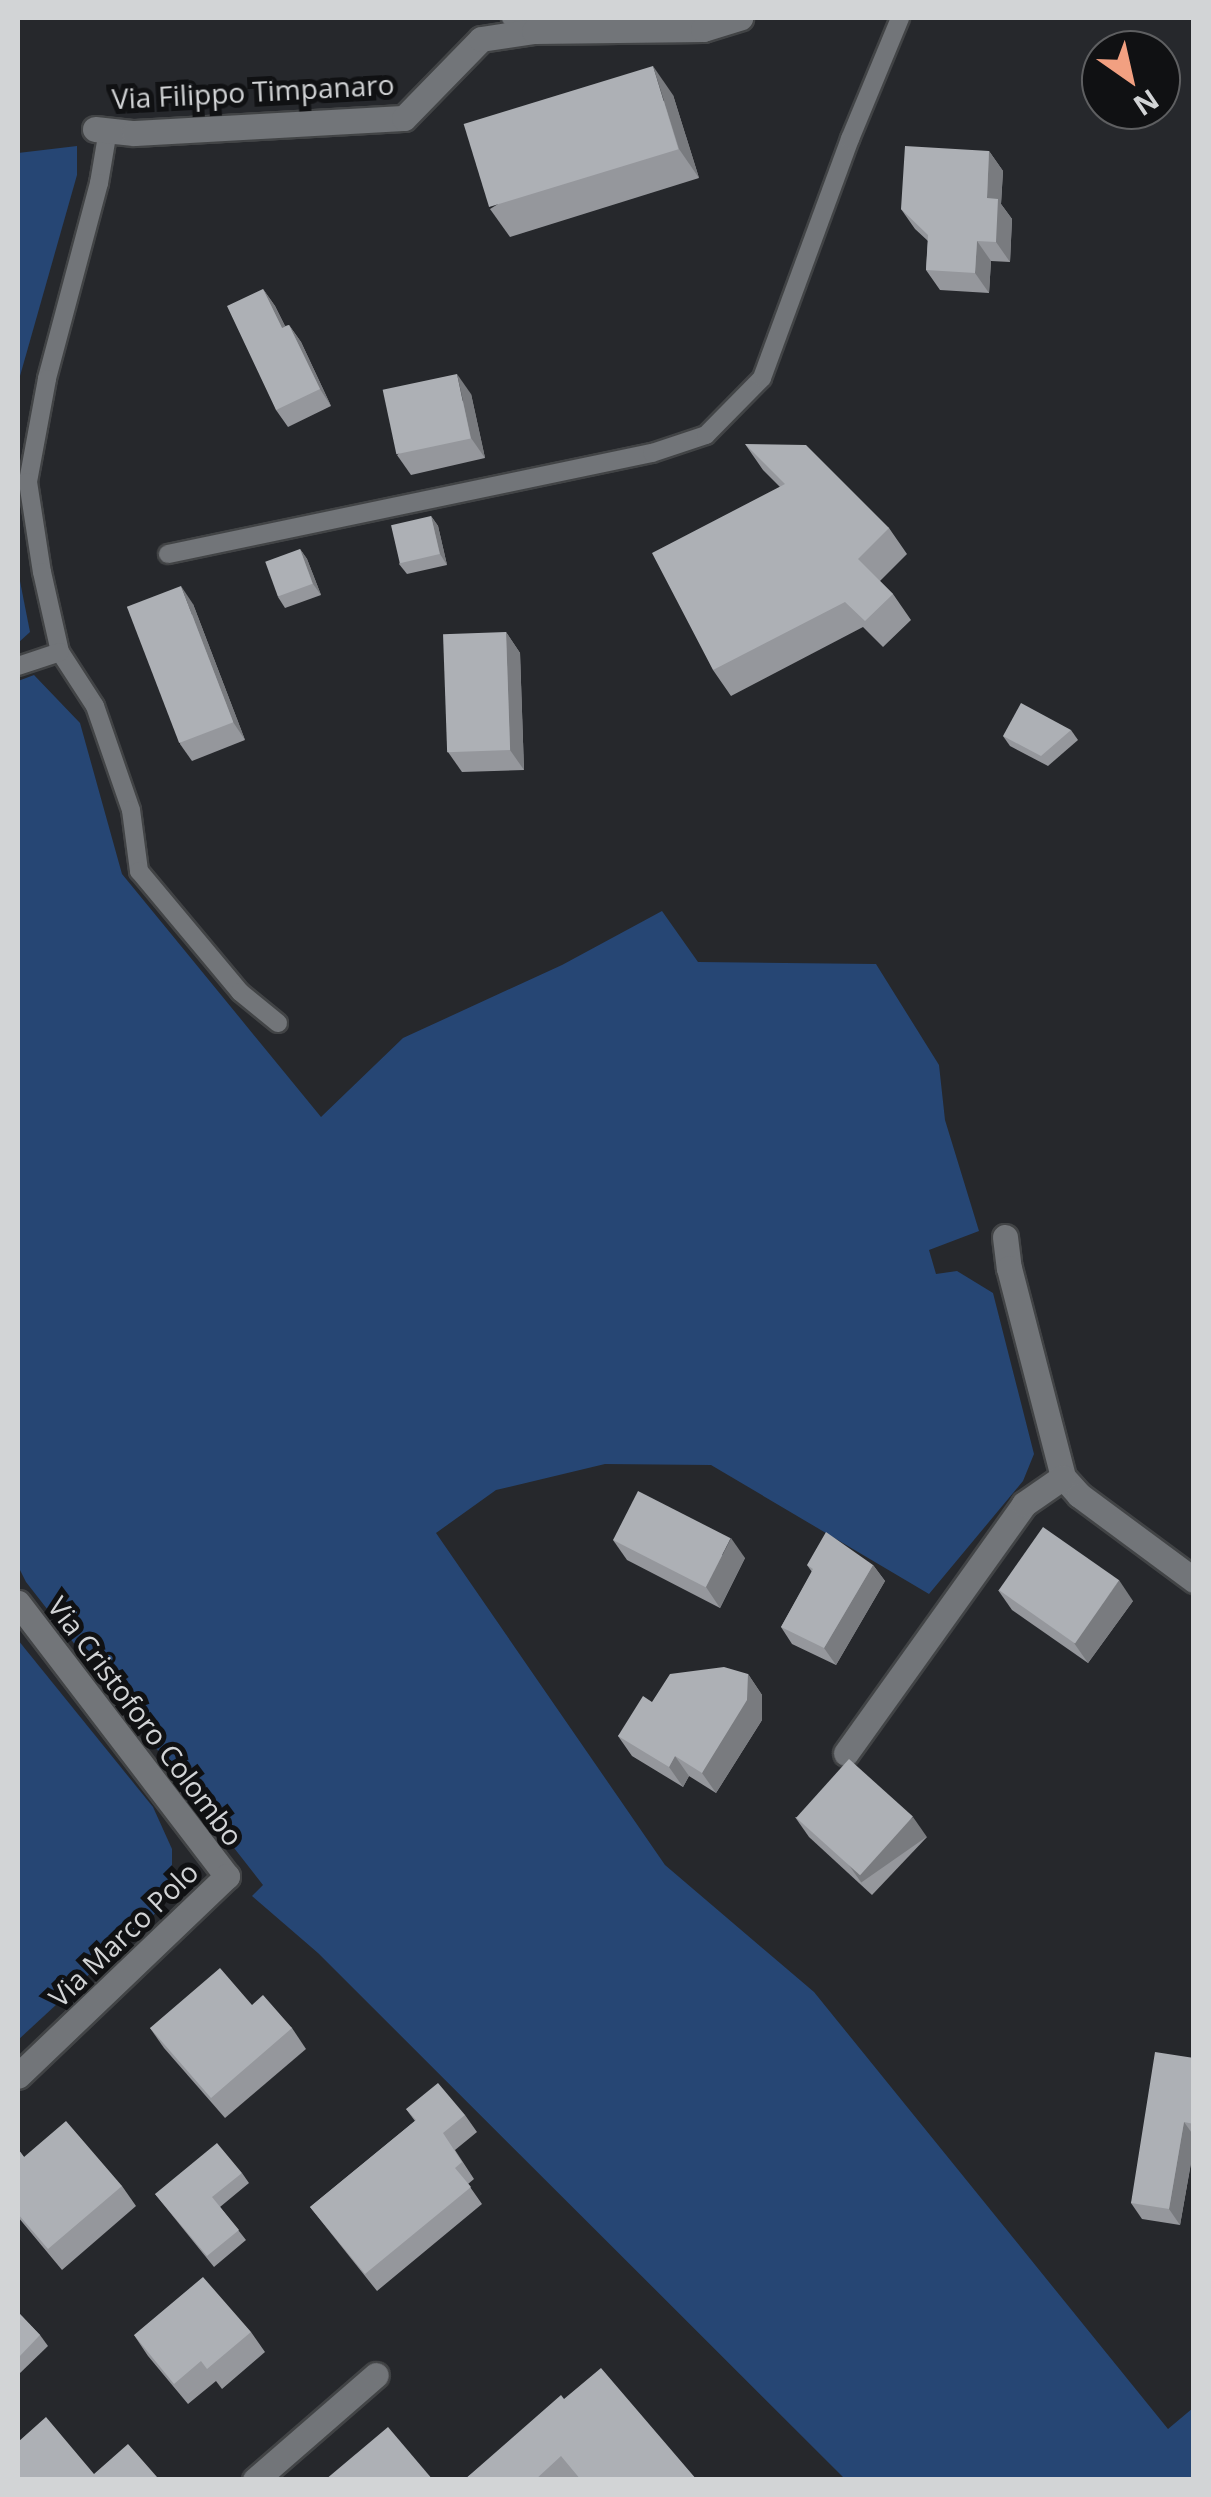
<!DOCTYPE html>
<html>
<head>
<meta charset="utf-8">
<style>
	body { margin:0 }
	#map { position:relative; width:1211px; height:2497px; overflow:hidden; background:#26282c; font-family:"Open Sans",sans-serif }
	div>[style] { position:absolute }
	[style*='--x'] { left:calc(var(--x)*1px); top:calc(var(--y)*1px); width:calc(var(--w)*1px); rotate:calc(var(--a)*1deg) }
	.green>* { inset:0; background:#264674 }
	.roads { filter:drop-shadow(2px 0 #424446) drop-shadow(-2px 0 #424446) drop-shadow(0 2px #424446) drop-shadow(0 -2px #424446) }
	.service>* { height:18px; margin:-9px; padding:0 9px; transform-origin:9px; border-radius:9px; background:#727579 }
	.minor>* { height:25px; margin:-12.5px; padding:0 12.5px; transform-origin:12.5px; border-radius:12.5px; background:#727579 }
	.wall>* { inset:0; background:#95979c }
	.shaded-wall>* { inset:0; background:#797b7f; transform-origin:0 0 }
	.building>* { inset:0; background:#adb0b5; transform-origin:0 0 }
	span { translate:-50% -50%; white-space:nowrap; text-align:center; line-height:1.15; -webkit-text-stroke:10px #101113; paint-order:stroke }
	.street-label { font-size:28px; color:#d2d4d6 }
	.frame { position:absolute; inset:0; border:20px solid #d2d4d6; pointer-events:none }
	.north { position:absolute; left:1081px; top:30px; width:100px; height:100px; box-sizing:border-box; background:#101113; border:2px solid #5e5f61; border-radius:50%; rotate:146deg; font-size:28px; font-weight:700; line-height:40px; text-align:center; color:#d2d4d6 }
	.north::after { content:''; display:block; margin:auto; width:35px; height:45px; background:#f2a081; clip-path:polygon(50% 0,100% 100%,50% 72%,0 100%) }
</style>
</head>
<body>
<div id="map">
	<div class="green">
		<i style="clip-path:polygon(77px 146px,77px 175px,18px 383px,18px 153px)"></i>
		<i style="clip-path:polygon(18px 571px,30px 632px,18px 643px)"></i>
		<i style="clip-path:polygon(34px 675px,80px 723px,122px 874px,321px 1117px,403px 1038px,562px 965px,662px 911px,698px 962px,876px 964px,939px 1065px,945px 1120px,979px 1231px,929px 1250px,936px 1274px,957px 1271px,993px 1293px,1034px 1454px,1023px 1481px,929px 1594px,711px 1465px,605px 1464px,496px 1490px,436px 1533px,665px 1865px,814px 1992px,1168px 2429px,1193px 2408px,1193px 2479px,845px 2479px,318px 1953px,252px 1896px,263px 1885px,26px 1582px,18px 1566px,18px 681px)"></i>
		<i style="clip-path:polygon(18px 1640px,153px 1807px,172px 1849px,172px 1882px,162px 1907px,18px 2040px)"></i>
	</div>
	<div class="roads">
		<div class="service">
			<i style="--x:511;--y:18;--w:26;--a:29"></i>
			<i style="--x:108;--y:130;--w:54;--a:99.6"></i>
			<i style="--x:99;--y:183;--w:203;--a:104.9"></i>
			<i style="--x:47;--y:379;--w:105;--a:100.5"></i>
			<i style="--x:28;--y:482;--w:91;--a:81.2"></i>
			<i style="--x:42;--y:572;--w:82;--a:77.3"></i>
			<i style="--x:60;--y:652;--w:64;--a:57.1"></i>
			<i style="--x:95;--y:706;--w:110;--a:70.9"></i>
			<i style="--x:131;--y:810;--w:62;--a:82.5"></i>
			<i style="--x:139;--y:871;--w:158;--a:50.1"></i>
			<i style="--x:240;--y:992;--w:49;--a:39.2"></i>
			<i style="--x:168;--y:554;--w:494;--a:-11.8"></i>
			<i style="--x:652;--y:453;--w:57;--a:-18.4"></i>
			<i style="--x:706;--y:435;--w:80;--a:-45.5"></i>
			<i style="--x:762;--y:378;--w:255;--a:-69.8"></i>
			<i style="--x:850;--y:139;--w:131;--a:-67.5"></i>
			<i style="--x:18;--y:666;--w:44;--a:-18.4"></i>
		</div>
		<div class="minor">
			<i style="--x:95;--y:129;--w:39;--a:6"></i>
			<i style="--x:134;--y:133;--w:270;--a:-3.2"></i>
			<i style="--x:404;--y:118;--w:110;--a:-45.7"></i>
			<i style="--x:481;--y:39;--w:54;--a:-8.6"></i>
			<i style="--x:534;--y:31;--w:169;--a:-0.7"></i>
			<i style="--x:703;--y:29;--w:39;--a:-17"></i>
			<i style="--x:1005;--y:1237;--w:31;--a:83"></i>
			<i style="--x:1009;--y:1268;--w:216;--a:75.5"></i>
			<i style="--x:1063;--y:1477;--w:24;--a:48"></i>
			<i style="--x:1079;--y:1495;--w:143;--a:36.5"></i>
			<i style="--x:18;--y:1603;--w:344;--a:52.6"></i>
			<i style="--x:227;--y:1876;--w:289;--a:136.3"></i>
			<i style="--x:846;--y:1753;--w:306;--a:-54.4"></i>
			<i style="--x:1024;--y:1504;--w:47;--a:-34.7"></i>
			<i style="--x:255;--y:2480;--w:160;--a:-41"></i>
		</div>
	</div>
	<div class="wall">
		<i style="clip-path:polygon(673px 95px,699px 178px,510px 237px,490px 209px)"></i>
		<i style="clip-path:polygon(989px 151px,1003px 171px,1001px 204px,1012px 219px,1010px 262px,991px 261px,989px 293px,940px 290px,926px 270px,928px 241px,915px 229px,901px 209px)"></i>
		<i style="clip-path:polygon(263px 289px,275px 306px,285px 326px,289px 325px,301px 342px,331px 406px,288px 427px,276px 410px)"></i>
		<i style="clip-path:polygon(471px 394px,485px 458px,411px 475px,397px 455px)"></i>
		<i style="clip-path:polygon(745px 444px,889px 528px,907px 554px,880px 581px,893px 594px,911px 620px,883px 647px,863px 627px,731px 696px,713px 670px,780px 487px,763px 470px)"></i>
		<i style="clip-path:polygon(431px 516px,438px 526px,447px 565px,407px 574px,399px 564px)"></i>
		<i style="clip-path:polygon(300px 549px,307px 559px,321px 595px,285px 608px,278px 597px)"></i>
		<i style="clip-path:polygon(193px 604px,245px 740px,192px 761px,180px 744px)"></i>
		<i style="clip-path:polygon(506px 632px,520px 653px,524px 770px,462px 772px,448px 752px)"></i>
		<i style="clip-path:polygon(1071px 730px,1078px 740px,1048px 766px,1010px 746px,1003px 736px)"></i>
		<i style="clip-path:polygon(613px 1540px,745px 1558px,720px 1608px,627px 1560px)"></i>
		<i style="clip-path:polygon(807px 1565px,873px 1565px,885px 1581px,836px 1665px,792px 1644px,781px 1627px,812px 1572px)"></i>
		<i style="clip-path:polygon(998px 1590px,1133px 1601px,1088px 1663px,1012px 1610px)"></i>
		<i style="clip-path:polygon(748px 1674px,762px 1695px,762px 1720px,716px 1793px,689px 1776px,683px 1787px,632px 1756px,618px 1736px,652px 1702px)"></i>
		<i style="clip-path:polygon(795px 1817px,927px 1837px,872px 1895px,809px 1837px)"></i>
		<i style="clip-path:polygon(252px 2005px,292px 2028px,306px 2049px,225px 2118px,164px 2048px,150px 2028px)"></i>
		<i style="clip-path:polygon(1194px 2058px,1194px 2146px,1180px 2225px,1142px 2219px,1131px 2203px)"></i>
		<i style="clip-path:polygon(406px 2109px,465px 2115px,477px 2132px,455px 2150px,474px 2179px,468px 2184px,482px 2204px,377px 2291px,310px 2207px,415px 2121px)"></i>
		<i style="clip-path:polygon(18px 2149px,24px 2157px,122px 2186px,136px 2206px,62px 2270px,18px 2217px)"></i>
		<i style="clip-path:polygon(242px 2173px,249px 2183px,220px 2207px,246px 2240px,214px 2267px,155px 2194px)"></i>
		<i style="clip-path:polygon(18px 2312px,40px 2335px,48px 2346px,18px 2375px)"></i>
		<i style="clip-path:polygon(251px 2332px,265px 2352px,222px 2389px,216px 2381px,188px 2404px,148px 2356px,134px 2335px)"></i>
		<i style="clip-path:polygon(564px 2399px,697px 2480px,464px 2480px)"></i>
	</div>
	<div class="shaded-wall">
		<i style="clip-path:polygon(653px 66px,673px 95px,699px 178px,679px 149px)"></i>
		<i style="clip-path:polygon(989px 151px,1003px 171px,1001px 204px,1012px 219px,1010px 262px,996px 242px,987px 198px)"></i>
		<i style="clip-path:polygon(977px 241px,991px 261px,989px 293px,975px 273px)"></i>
		<i style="clip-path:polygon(263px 289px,275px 306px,294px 344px,282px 328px)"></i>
		<i style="clip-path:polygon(289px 325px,301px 342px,331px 406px,320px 389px)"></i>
		<i style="clip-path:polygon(457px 374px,471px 394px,485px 458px,471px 438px)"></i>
		<i style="clip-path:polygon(431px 516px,438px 526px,447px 565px,440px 554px)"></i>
		<i style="clip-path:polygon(300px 549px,307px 559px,321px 595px,313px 584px)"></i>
		<i style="clip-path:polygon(181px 586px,193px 604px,245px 740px,233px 722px)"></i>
		<i style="clip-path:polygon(506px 632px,520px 653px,524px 770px,510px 750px)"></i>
		<i style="clip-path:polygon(731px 1538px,745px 1558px,720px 1608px,706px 1587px)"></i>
		<i style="clip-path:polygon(873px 1565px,885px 1581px,836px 1665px,824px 1648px)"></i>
		<i style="clip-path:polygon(1119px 1580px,1133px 1601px,1088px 1663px,1074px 1643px)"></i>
		<i style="clip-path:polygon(748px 1674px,762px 1695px,762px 1720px,716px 1793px,702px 1773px)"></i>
		<i style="clip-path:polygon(675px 1756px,689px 1776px,683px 1787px,669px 1767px)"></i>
		<i style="left:913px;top:1817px;width:24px;height:80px;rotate:55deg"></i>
		<i style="clip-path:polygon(1184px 2122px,1194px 2136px,1194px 2146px,1180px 2225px,1169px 2209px)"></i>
	</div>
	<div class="building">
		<i style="left:653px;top:66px;width:87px;height:198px;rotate:73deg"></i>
		<i style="clip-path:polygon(905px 146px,989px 151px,987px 198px,998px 199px,996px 242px,977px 241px,975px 273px,926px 270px,928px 235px,901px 209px)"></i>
		<i style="clip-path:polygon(263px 289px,282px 328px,289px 325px,320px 389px,276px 410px,227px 306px)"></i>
		<i style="left:457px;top:374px;width:66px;height:76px;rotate:78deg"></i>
		<i style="clip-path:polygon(745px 444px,806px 445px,889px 528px,858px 559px,893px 594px,865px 621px,845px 602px,713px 670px,652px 553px,785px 484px)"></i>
		<i style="left:431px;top:516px;width:39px;height:41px;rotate:77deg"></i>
		<i style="left:300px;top:549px;width:37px;height:37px;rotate:70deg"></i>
		<i style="left:181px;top:586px;width:146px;height:58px;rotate:69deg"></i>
		<i style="left:506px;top:632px;width:118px;height:63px;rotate:88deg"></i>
		<i style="clip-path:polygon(1021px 703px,1071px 730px,1041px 756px,1003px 736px)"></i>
		<i style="left:638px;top:1491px;width:104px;height:55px;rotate:27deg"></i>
		<i style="left:1043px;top:1527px;width:93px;height:77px;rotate:35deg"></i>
		<i style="clip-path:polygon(826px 1532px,873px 1565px,824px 1648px,781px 1627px,813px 1569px,807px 1565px)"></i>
		<i style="clip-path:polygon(724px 1667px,748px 1674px,747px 1700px,702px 1773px,675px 1756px,669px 1767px,618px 1736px,643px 1696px,652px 1702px,670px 1674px)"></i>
		<i style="left:849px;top:1759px;width:86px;height:79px;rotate:42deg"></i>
		<i style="clip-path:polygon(220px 1968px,252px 2005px,263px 1995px,292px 2028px,211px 2098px,150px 2028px)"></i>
		<i style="clip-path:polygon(1155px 2052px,1194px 2058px,1194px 2124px,1184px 2122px,1169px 2209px,1131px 2203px)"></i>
		<i style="clip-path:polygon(438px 2083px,465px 2115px,443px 2133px,462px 2162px,455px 2168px,471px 2187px,365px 2274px,310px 2207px,416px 2120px,406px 2109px)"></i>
		<i style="clip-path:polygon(66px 2121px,122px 2186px,48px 2249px,18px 2214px,18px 2149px,24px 2157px)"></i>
		<i style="clip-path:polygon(217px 2143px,242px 2173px,212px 2197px,239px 2230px,207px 2256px,155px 2194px)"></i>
		<i style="clip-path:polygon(203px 2277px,251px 2332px,207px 2369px,201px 2361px,174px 2384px,134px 2335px)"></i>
		<i style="clip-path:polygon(18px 2312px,40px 2335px,18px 2358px)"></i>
		<i style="clip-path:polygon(601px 2368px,697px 2480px,581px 2480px,561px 2456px,535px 2480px,464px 2480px,561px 2395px,564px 2399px)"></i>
		<i style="clip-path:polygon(46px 2417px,94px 2474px,128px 2444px,157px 2477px,154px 2480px,87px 2480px,91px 2477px,87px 2480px,18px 2480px,18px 2442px)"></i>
		<i style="clip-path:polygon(388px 2427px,433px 2480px,325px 2480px)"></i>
	</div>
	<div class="street-label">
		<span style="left:253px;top:91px;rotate:-3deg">Via Filippo Timpanaro</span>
		<span style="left:146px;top:1721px;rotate:53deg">Via Cristoforo Colombo</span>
		<span style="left:123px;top:1934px;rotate:-44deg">Via Marco Polo</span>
	</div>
	<div class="frame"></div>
	<div class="north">N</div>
</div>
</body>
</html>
